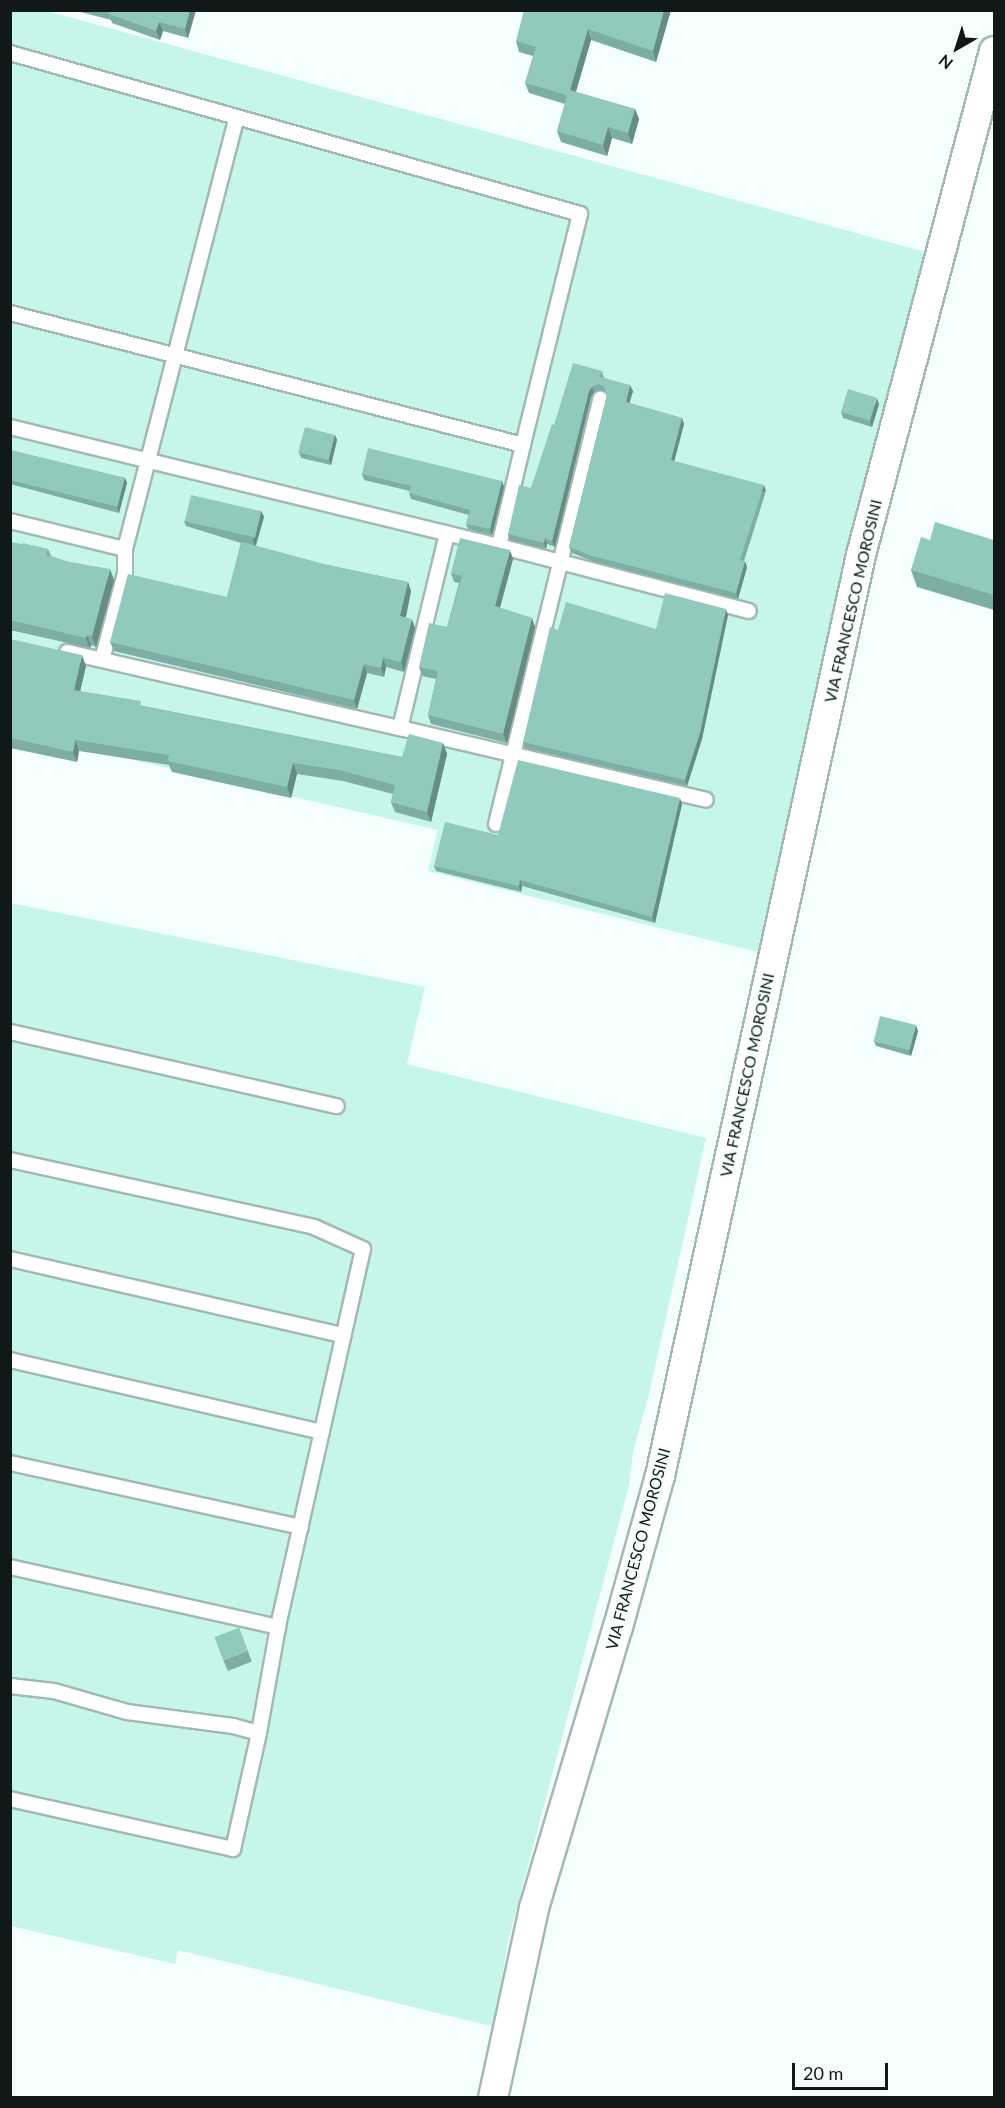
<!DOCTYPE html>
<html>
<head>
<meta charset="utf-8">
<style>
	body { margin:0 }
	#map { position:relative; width:1005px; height:2108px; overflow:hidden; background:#f4fefc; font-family:Lato,sans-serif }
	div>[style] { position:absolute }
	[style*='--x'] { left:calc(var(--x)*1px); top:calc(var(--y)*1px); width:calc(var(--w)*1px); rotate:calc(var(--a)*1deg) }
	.green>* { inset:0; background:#c6f5ea }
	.roads { filter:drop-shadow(2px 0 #a2b9b3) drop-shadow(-2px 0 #a2b9b3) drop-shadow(0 2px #a2b9b3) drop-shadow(0 -2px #a2b9b3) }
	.lane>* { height:14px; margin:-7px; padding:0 7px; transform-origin:7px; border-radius:7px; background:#fff }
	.street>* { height:28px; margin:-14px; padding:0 14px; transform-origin:14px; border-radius:14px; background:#fff }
	.wall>* { inset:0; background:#7daea3; transform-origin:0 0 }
	.shaded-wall>* { inset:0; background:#668d84; transform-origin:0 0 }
	.building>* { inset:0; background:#91cabd; transform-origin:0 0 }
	span { translate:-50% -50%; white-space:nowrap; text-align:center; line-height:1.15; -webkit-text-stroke:5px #f4fefc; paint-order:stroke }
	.street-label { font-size:16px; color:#101917 }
	.frame { position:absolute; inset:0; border:12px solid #101917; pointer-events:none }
	.north { position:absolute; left:927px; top:18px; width:60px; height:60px; -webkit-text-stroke:4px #f4fefc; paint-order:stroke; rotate:219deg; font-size:16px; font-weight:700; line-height:24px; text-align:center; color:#101917 }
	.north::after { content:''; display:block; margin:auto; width:21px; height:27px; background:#101917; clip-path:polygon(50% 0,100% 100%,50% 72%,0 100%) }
	.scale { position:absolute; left:792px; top:2063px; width:96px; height:27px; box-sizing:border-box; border:3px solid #101917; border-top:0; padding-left:8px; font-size:18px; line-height:21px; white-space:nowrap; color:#101917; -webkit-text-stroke:4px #f4fefc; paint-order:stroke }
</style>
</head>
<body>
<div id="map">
	<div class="green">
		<i style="clip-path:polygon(11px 11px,47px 11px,929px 253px,758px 952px,428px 871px,438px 830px,11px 732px)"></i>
		<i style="clip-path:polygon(11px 903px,425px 987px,407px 1064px,706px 1138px,649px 1394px,633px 1452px,629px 1485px,507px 1945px,495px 2027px,178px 1950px,175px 1964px,11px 1926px)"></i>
	</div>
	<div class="roads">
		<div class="lane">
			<i style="--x:10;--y:53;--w:592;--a:15.77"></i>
			<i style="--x:580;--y:214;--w:238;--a:103.9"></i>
			<i style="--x:10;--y:313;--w:530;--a:14.43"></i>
			<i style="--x:523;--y:445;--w:104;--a:103.4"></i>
			<i style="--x:10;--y:427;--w:503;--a:13.68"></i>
			<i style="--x:499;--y:546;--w:258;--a:14.6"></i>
			<i style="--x:10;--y:521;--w:118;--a:13.7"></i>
			<i style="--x:67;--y:652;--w:342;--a:12.9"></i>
			<i style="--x:400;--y:728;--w:200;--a:-76.4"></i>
			<i style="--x:102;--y:660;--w:90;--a:-75.2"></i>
			<i style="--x:125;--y:573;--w:24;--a:-90"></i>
			<i style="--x:125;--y:549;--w:446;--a:-75.5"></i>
			<i style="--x:400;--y:728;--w:314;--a:13.2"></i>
			<i style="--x:496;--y:824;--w:438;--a:-76.2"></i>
			<i style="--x:10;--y:1032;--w:335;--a:12.8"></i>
			<i style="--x:10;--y:1160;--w:311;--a:12.4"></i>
			<i style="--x:314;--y:1227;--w:54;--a:24.2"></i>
			<i style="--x:363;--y:1249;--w:387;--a:102.7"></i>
			<i style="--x:10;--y:1259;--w:342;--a:12.9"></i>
			<i style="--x:10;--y:1360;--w:320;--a:13"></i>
			<i style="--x:10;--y:1463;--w:298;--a:12.4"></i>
			<i style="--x:10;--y:1567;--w:275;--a:12.6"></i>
			<i style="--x:278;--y:1627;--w:108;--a:100.2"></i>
			<i style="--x:259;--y:1733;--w:119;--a:102.6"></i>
			<i style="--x:233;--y:1849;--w:229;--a:-167.4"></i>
			<i style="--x:10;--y:1686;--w:44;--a:6.5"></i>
			<i style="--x:54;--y:1691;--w:76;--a:16"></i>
			<i style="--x:127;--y:1712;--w:107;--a:7.5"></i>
			<i style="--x:233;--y:1726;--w:27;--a:15"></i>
		</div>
		<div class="street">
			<i style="--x:493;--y:2098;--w:194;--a:-77.8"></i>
			<i style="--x:534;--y:1908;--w:293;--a:-73.4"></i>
			<i style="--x:618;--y:1627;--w:157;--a:-74.5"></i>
			<i style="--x:660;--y:1476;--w:943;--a:-77.69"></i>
			<i style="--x:861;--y:555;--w:521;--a:-75.22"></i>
		</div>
	</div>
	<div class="wall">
		<i style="clip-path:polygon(73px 10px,196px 10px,188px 38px,163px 31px,160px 40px,112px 23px,111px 20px)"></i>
		<i style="clip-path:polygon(671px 10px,656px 62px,591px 40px,576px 92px,635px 109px,639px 119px,632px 144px,612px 138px,607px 156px,561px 142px,557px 131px,565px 104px,529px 93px,525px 83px,533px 56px,519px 52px,516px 41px)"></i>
		<i style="clip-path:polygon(602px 371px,604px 378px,633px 391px,629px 403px,682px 418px,684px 424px,674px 461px,766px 491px,744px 561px,747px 567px,738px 599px,595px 562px,572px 553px,569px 547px,607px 395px,606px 393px,602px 390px,594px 392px,591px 397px,555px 547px,547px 544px,546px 549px,510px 540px,508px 534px,531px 488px,554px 425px)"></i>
		<i style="clip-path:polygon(879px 404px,872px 427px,843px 418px,841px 412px)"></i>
		<i style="clip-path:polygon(335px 435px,337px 440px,331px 465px,301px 458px,299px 452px)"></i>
		<i style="clip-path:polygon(10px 450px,125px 478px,127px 483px,119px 513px,10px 484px)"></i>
		<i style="clip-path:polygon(362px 474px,502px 481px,504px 487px,492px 535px,468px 529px,466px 524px,469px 515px,411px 499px,409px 493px,410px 491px,364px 480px)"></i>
		<i style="clip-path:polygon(261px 511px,264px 517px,256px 546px,323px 564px,408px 582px,411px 591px,406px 617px,415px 628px,404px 672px,386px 667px,384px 677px,367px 673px,357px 709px,114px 651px,110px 642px,227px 597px,241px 543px,186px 526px,184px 521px)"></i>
		<i style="clip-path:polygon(930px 540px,994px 540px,994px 610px,917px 587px,911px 570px)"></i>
		<i style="clip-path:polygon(10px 542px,48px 549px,51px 556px,114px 580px,96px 647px,91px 645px,90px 648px,10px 630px)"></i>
		<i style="clip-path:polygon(513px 559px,500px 608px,532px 618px,535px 627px,507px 743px,431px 724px,428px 715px,436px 679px,422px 676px,419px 667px,447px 627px,459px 583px,454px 582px,451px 573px)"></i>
		<i style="clip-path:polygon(728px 615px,702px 739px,687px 786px,525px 748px,523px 742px,656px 629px)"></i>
		<i style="clip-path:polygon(10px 639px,86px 666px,80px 691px,143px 706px,402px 757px,443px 743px,447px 754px,431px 822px,395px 812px,391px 802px,393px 794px,343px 781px,297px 774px,291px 798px,172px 772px,169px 765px,79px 751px,77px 762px,10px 748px)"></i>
		<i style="clip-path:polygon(682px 804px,655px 923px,522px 886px,521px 892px,436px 871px,434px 866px,498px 835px)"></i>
		<i style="clip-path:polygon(918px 1031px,911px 1056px,876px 1046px,874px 1041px)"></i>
		<i style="left:239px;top:1628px;width:36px;height:26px;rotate:69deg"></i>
	</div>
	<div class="shaded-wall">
		<i style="clip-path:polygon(190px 10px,196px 10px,188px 38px,185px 29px)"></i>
		<i style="clip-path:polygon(664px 10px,671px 10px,656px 62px,653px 51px)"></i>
		<i style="clip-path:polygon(159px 22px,163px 31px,160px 40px,156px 31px)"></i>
		<i style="clip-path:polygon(588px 29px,591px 40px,573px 101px,570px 90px)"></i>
		<i style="clip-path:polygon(635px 109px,639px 119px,632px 144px,628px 133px)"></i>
		<i style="clip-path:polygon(608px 127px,612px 138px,607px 156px,603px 145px)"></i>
		<i style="clip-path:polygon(630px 385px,633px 391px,628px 408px,626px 402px)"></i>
		<i style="clip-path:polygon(592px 387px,594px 392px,591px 397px,555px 547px,552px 541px,589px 391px)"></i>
		<i style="clip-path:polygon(877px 398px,879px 404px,872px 427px,870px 422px)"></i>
		<i style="clip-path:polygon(682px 418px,684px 424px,673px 466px,671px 460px)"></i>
		<i style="clip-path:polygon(335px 435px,337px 440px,331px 465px,329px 459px)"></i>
		<i style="clip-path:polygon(125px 478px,127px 483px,119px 513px,117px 507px)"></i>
		<i style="clip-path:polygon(502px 481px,504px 487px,492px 535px,490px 529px)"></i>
		<i style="left:764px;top:485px;width:6px;height:79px;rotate:72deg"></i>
		<i style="clip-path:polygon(261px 511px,264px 517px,255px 547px,253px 541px)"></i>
		<i style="clip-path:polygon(545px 538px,547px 544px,546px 549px,544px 543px)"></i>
		<i style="clip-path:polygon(510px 550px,513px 559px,498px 615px,495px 606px)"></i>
		<i style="clip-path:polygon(745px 561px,747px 567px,738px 599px,736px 593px)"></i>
		<i style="clip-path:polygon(110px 569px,114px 580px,96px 647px,92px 636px)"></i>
		<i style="clip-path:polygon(408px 582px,411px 591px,404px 625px,400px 616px)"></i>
		<i style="clip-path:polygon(726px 609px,728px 615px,702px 739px,687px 786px,685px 780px)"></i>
		<i style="clip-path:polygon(532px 618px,535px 627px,507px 743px,503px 734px)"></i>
		<i style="clip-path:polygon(412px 619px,415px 628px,404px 672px,401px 662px)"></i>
		<i style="clip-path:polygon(87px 635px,91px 645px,90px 648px,86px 638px)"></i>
		<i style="clip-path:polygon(82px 655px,86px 666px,78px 700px,74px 690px)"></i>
		<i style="clip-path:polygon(383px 658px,386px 667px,384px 677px,381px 668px)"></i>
		<i style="clip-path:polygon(364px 664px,367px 673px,357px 709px,354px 700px)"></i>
		<i style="clip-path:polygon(75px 740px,79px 751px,77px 762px,73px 752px)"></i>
		<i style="clip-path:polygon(443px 743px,447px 754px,431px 822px,427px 812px)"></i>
		<i style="clip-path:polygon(293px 763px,297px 774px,291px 798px,287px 787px)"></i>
		<i style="clip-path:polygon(680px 798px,682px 804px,655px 923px,652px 917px)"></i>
		<i style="clip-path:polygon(520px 880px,522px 886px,521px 892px,519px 886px)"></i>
		<i style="clip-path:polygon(916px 1025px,918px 1031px,911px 1056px,909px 1050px)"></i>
	</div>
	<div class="building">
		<i style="clip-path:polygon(105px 10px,190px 10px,185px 29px,159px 22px,156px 31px,109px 14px,109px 12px)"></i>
		<i style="clip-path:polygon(524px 10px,664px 10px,653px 51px,588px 29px,570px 90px,635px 109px,628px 133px,608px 127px,603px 145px,557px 131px,567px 95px,525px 83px,536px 47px,516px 41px)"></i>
		<i style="clip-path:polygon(573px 363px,602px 371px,600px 377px,630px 385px,626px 402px,682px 418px,671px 460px,764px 485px,740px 560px,745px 561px,736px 593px,592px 556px,569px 547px,607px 395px,604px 387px,599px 384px,592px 387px,589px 391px,552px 541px,545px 538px,544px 543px,508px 534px,519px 485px,531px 488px,552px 424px,554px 425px)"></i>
		<i style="left:848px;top:389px;width:30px;height:24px;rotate:17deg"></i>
		<i style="left:305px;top:427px;width:31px;height:26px;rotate:15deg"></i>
		<i style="clip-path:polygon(368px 448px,502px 481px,490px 529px,466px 524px,470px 510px,409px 493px,411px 486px,362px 474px)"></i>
		<i style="left:10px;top:450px;width:118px;height:29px;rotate:14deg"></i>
		<i style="left:191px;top:495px;width:72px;height:27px;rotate:13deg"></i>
		<i style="clip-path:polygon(935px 522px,994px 540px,994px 595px,911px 570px,921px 537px,930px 540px)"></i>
		<i style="clip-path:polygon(460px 538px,510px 550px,495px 606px,532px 618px,503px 734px,428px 715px,438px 671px,419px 667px,429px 623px,447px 627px,462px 576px,451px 573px)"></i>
		<i style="clip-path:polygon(10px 542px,23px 545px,23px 543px,48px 549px,46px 555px,70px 562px,110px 569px,92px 636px,87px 635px,86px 638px,10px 620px)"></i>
		<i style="clip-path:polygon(242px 542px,323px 564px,408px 582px,400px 616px,412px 619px,401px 662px,383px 658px,381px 668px,364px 664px,354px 700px,110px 642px,128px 574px,227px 597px)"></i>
		<i style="clip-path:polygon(665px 593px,726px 609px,700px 733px,685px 780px,523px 742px,550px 627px,558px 630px,566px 602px,656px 629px)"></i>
		<i style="clip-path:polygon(10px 639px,82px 655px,74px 690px,141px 701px,140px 706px,402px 757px,409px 734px,443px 743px,427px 812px,391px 802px,395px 785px,339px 770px,293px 763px,287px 787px,168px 761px,169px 755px,75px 740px,73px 752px,10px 738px)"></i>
		<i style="clip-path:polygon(518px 760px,680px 798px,652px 917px,520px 880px,519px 886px,434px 866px,445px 822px,498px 835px)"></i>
		<i style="left:880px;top:1016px;width:37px;height:26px;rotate:14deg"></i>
		<i style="left:239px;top:1628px;width:25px;height:26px;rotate:69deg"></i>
	</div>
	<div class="street-label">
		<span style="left:853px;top:601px;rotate:-77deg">VIA FRANCESCO MOROSINI</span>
		<span style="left:747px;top:1075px;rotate:-78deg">VIA FRANCESCO MOROSINI</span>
		<span style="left:638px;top:1549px;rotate:-75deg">VIA FRANCESCO MOROSINI</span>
	</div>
	<div class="frame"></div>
	<div class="north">N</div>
	<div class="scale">20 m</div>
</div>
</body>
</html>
